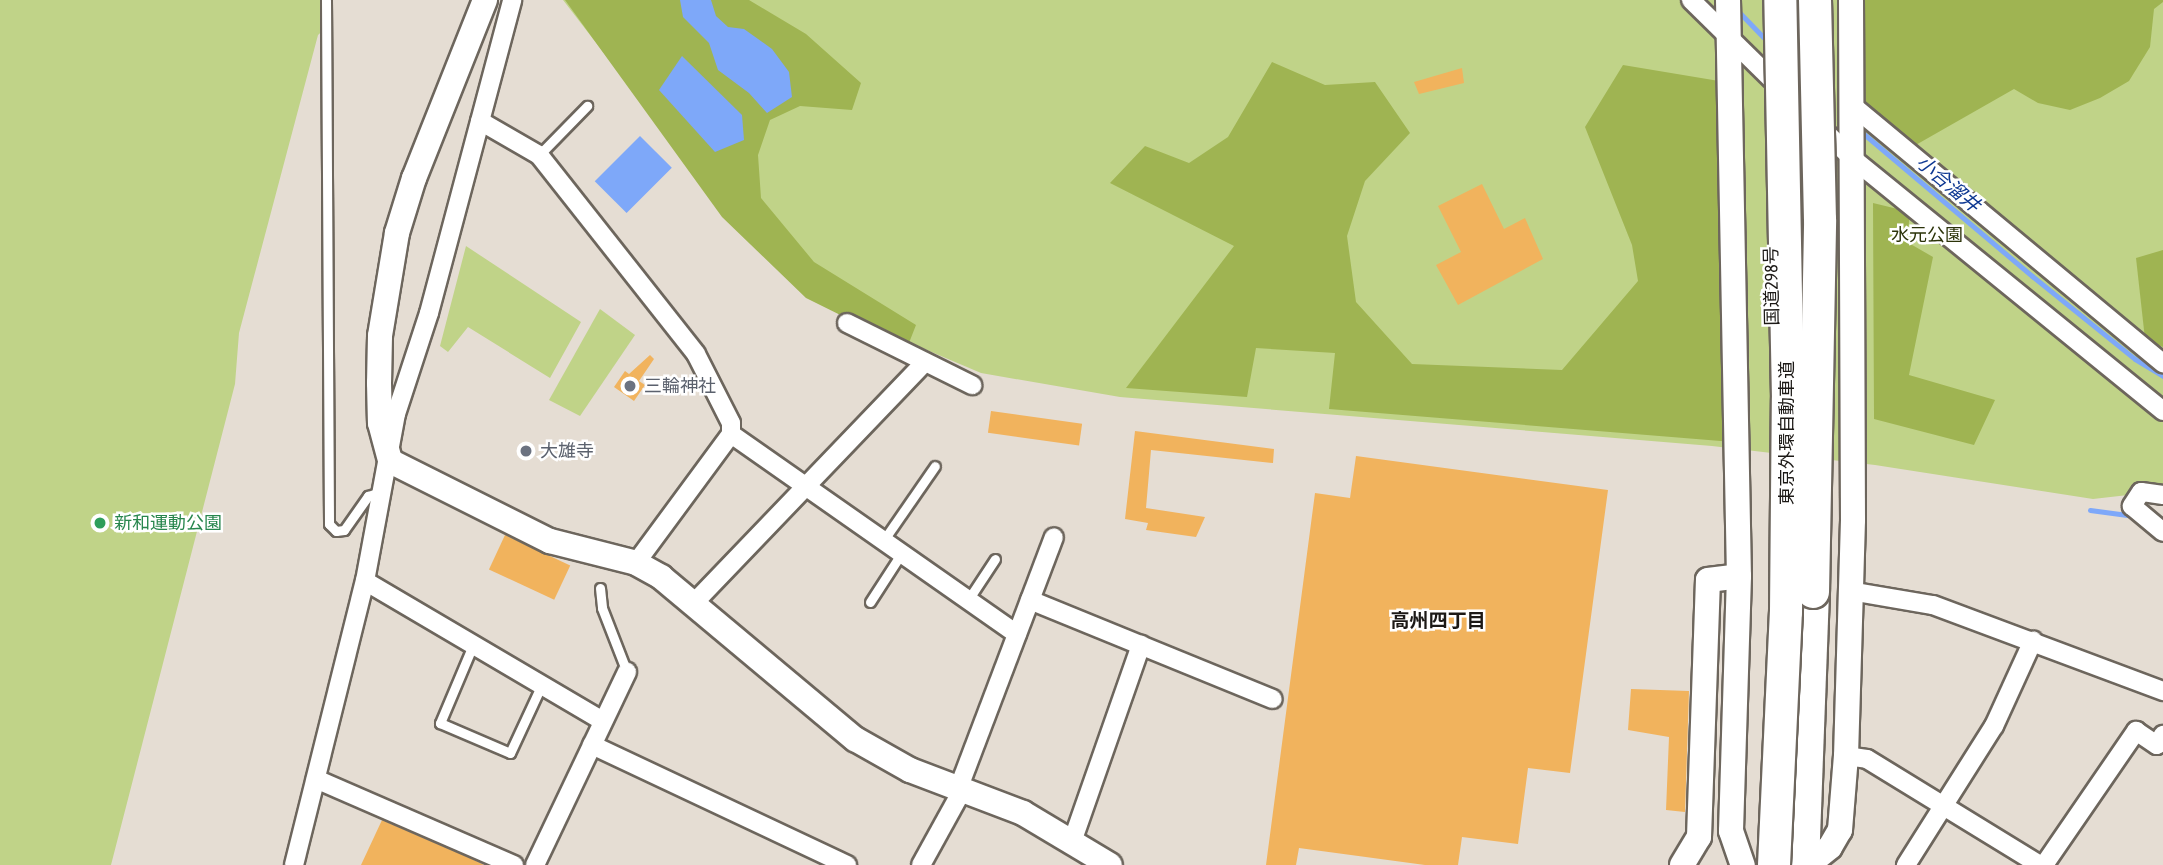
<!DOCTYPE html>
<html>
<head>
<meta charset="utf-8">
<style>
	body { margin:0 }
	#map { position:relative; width:2163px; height:865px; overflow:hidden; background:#e5ddd3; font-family:"Asap Condensed","Noto Sans JP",sans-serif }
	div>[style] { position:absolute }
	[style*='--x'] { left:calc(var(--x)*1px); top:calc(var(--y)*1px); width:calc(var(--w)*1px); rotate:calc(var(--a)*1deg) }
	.green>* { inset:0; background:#c0d388 }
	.forest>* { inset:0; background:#9fb452 }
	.water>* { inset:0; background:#7ea8f9; transform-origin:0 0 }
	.stream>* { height:5px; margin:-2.5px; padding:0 2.5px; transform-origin:2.5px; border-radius:2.5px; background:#7ea8f9 }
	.building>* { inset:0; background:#f1b35d; transform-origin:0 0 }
	.roads { filter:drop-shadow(2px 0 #6d665d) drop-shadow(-2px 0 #6d665d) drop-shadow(0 2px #6d665d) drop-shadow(0 -2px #6d665d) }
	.lane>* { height:9px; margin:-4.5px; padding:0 4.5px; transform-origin:4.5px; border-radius:4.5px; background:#fff }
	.street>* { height:18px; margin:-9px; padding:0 9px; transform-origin:9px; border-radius:9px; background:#fff }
	.secondary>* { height:24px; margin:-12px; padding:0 12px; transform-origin:12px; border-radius:12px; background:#fff }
	.highway>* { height:32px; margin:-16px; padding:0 16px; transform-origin:16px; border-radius:16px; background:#fff }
	.bridges { filter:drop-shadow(2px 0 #6d665d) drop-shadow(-2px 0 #6d665d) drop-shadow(0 2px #6d665d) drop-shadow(0 -2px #6d665d) }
	.highway-bridge>* { height:32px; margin:-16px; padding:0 16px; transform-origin:16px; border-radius:16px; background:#fff }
	.dots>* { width:19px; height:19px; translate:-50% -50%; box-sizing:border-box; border:4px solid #fff; border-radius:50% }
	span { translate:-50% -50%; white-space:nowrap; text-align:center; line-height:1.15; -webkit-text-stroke:5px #fff; paint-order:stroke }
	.park-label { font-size:18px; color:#2b3309 }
	.street-label { font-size:18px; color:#1c1916 }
	.worship-label { font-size:18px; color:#5b616d }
	.left { translate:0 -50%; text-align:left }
	.leisure-label { font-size:18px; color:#27864d }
	.water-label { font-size:19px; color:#0e3892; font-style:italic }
	.neighbourhood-label { font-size:19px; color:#1c1916; font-weight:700 }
</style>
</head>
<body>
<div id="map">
	<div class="green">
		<i style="clip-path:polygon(0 0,332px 0,332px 22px,318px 35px,239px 333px,235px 384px,111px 865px,0 865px)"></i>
		<i style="clip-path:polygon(563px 0,2163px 0,2163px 491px,2093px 499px,1875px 465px,1712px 446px,1120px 397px,981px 373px,875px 328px,634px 92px)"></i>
		<i style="clip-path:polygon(466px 246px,581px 322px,550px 378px,468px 327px,448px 352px,440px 346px)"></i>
		<i style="clip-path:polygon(600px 309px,635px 335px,580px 416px,549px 400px)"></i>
	</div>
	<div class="forest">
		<i style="clip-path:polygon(565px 0,749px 0,806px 34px,861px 83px,852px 110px,800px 106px,770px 120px,758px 155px,761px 198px,814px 262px,916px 325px,907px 348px,806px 298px,722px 217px)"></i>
		<i style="clip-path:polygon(1857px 0,2163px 0,2163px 2px,2154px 9px,2150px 47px,2129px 81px,2100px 98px,2070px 110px,2038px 103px,2014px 89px,1914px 146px,1859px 98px)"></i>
		<i style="clip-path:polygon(1272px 62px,1325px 85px,1375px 82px,1410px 133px,1365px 181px,1347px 236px,1356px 302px,1412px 364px,1562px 370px,1638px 281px,1632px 245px,1585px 127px,1623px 65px,1725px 82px,1733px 442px,1329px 409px,1335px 353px,1256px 348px,1247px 397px,1126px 388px,1234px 246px,1110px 183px,1145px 146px,1189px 163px,1228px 137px)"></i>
		<i style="clip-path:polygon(1873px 203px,1910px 212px,1907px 242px,1933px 257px,1909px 375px,1995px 400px,1974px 445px,1874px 419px)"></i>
		<i style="clip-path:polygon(2163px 250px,2163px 347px,2145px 339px,2136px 258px)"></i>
	</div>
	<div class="water">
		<i style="clip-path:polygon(680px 0,711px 0,716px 16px,728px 27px,744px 29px,772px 49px,789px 72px,792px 97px,767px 113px,749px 93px,718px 70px,709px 43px,683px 17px)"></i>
		<i style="clip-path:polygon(682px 56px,742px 115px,744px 140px,715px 152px,659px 90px)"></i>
		<i style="left:640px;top:136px;width:45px;height:64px;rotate:45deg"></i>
	</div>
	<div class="stream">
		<i style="--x:1736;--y:9;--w:46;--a:45.9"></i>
		<i style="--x:1858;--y:129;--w:228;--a:40.2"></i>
		<i style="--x:2032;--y:276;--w:132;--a:38.9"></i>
		<i style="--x:2135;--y:359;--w:33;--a:31"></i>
		<i style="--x:2090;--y:510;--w:45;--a:7.6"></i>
	</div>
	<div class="building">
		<i style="clip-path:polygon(1462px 68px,1464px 83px,1419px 94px,1414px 82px)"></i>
		<i style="clip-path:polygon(1482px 184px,1504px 229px,1525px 218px,1543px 259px,1458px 305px,1436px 265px,1461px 252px,1438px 206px)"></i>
		<i style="clip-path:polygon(650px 355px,654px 359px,639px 381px,645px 385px,634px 401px,614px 387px,625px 371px,629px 374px)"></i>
		<i style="left:991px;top:411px;width:92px;height:22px;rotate:8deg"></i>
		<i style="clip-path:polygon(1135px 431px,1274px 449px,1273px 463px,1151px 450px,1146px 508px,1205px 517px,1196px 537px,1146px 530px,1148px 523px,1125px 519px)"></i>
		<i style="clip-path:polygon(1356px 456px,1608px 490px,1570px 773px,1528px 768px,1518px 844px,1462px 837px,1458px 865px,1425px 865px,1299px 848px,1296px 865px,1266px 865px,1315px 493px,1350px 498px)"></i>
		<i style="left:505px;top:535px;width:72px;height:38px;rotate:25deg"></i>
		<i style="clip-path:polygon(1631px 689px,1689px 691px,1685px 812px,1666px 810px,1669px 737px,1628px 730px)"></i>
		<i style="clip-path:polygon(382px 820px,470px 858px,484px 865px,361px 865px)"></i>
	</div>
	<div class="roads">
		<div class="lane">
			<i style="--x:326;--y:0;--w:524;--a:89.67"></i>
			<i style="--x:329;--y:524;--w:10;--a:45"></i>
			<i style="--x:336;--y:531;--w:8;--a:-7"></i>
			<i style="--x:344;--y:530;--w:42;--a:-54.8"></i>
			<i style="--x:368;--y:496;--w:16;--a:-18"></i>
			<i style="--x:539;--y:155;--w:69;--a:-45.6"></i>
			<i style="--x:883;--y:541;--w:91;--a:-55.3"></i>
			<i style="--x:600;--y:588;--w:20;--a:84"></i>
			<i style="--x:602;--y:608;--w:69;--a:68.7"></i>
			<i style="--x:968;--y:600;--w:49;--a:-56.6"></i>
			<i style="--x:870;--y:602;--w:57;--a:-57.1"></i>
			<i style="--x:473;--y:645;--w:85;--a:112.9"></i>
			<i style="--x:440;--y:723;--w:76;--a:23.2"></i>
			<i style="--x:510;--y:753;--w:76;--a:-65.1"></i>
		</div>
		<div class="street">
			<i style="--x:1691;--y:0;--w:226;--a:44.5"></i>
			<i style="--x:1852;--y:158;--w:401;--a:39.1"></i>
			<i style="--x:1853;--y:106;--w:403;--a:39.7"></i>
			<i style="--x:480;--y:121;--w:68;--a:30"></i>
			<i style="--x:539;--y:155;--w:253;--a:51.7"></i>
			<i style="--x:696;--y:354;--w:77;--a:63.1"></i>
			<i style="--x:731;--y:423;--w:11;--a:90"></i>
			<i style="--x:731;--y:434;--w:160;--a:126.4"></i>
			<i style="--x:847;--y:323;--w:140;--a:26.4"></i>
			<i style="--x:731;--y:434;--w:349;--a:35"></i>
			<i style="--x:2163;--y:495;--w:22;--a:-172"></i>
			<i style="--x:2141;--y:492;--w:17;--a:123"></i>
			<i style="--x:2132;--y:506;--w:40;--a:40"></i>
			<i style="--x:365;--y:581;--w:276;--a:30.5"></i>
			<i style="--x:1850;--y:591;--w:84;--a:9.6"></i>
			<i style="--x:1933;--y:605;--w:246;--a:20.5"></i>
			<i style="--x:1030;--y:600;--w:262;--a:22.2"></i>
			<i style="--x:693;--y:604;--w:332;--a:-46.2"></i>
			<i style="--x:592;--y:745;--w:282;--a:25.2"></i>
			<i style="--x:1846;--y:756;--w:21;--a:8"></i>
			<i style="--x:1867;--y:759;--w:203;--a:31.5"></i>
			<i style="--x:316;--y:779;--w:216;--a:23.5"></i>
			<i style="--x:959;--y:787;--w:267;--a:-69.2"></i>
			<i style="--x:1072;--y:842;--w:209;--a:-70.7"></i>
			<i style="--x:294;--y:865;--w:293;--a:-76"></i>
			<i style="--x:365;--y:581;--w:170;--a:-79.5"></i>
			<i style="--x:396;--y:414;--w:106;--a:-71.9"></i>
			<i style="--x:429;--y:313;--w:324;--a:-75.1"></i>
			<i style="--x:535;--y:865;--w:214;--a:-64.5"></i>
			<i style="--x:921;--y:865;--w:87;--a:-61.1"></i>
			<i style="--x:1906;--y:865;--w:165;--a:-57.7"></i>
			<i style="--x:1994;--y:726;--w:94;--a:-65.4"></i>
			<i style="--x:2044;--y:865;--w:163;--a:-55.5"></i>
			<i style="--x:2136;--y:731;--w:25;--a:34"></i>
			<i style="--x:2157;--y:745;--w:12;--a:-59"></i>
		</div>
		<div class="secondary">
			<i style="--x:485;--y:0;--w:192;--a:111.7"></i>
			<i style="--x:414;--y:178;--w:58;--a:107.2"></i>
			<i style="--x:397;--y:233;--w:104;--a:99.4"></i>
			<i style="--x:380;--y:336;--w:47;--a:91.2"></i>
			<i style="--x:379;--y:383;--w:40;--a:88.6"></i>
			<i style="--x:380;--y:423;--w:39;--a:75"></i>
			<i style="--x:390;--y:461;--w:179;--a:26.6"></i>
			<i style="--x:550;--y:541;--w:89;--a:14.3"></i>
			<i style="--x:636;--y:563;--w:29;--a:29"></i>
			<i style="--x:661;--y:577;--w:253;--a:39.9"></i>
			<i style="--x:855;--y:739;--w:63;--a:29.4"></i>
			<i style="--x:910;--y:770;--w:121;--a:20.8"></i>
			<i style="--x:1023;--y:813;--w:101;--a:30.9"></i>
			<i style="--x:1728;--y:0;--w:576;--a:88.91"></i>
			<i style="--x:1739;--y:576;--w:255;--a:91.8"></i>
			<i style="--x:1731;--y:831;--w:36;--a:71"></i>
			<i style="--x:1682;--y:865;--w:33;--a:-59"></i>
			<i style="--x:1699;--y:837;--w:257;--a:-88"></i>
			<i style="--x:1708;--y:580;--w:31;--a:-7"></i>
			<i style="--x:1808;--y:865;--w:28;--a:-39"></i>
			<i style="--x:1830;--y:847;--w:20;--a:-60"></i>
			<i style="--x:1840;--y:830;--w:74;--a:-85.4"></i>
			<i style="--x:1846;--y:756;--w:236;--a:-88.3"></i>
			<i style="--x:1853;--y:520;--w:520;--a:-90.22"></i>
		</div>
		<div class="highway">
			<i style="--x:1803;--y:865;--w:273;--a:-87.9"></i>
		</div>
	</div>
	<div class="bridges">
		<div class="highway-bridge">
			<i style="--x:1813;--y:592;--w:372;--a:-88.9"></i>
			<i style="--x:1820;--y:220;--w:220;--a:-91.3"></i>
			<i style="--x:1774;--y:865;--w:253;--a:-87.3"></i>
			<i style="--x:1786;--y:612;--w:213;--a:-89.5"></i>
			<i style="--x:1788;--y:399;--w:399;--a:-91.1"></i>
		</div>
	</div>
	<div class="dots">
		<i style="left:630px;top:386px;background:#6b7280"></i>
		<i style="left:526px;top:451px;background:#6b7280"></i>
		<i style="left:100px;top:523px;background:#2e9e5b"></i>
	</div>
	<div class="park-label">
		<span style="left:1927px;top:235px">水元公園</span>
	</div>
	<div class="street-label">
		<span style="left:1772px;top:286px;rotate:-91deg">国道298号</span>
		<span style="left:1787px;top:433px;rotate:-90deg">東京外環自動車道</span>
	</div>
	<div class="worship-label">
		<span class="left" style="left:644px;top:386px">三輪神社</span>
		<span class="left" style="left:540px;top:451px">大雄寺</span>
	</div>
	<div class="leisure-label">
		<span class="left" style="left:114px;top:523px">新和運動公園</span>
	</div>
	<div class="water-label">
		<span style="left:1948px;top:184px;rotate:40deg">小合溜井</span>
	</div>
	<div class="neighbourhood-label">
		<span style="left:1438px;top:621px">高州四丁目</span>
	</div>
</div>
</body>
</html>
